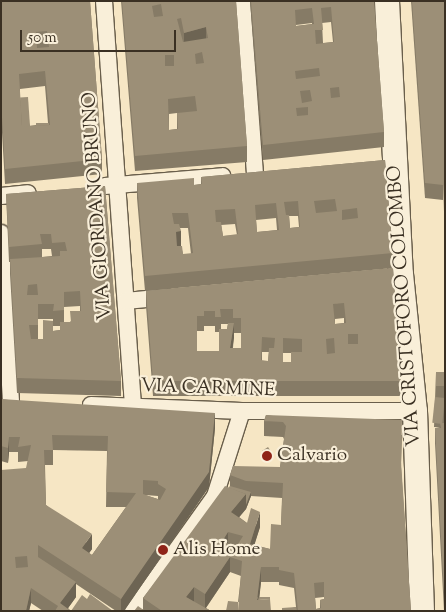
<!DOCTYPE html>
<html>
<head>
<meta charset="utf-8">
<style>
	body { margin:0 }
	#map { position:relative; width:446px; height:612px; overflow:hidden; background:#f6e6c4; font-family:"Sorts Mill Goudy",serif }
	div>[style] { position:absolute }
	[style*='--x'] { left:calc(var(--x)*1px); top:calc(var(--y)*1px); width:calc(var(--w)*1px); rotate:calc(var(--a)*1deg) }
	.roads { filter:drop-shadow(1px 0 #695e4b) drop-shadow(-1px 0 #695e4b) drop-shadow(0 1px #695e4b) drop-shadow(0 -1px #695e4b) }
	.street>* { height:16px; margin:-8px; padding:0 8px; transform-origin:8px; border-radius:8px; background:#f9efd9 }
	.secondary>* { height:24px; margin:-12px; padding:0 12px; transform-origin:12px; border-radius:12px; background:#f9efd9 }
	.wall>* { inset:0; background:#867b66 }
	.shaded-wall>* { inset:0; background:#6d6453; transform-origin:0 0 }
	.building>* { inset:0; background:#9c8f77; transform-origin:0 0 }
	.dots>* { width:14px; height:14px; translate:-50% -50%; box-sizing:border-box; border:2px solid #f9efd9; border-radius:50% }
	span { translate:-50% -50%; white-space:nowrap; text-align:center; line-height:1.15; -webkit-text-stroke:4.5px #f9efd9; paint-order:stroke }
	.street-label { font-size:19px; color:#3a3023 }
	.poi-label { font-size:19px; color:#3a3023 }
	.left { translate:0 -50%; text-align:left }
	.frame { position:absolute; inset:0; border:2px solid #3a3023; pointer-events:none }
	.scale { position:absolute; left:20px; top:30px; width:156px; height:22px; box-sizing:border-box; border:2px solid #3a3023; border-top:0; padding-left:6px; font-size:15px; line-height:18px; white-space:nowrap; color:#3a3023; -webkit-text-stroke:4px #f9efd9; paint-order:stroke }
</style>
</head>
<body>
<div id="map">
	<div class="roads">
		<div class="street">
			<i style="--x:104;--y:1;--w:407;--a:85.9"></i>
			<i style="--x:242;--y:1;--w:173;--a:85.7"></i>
			<i style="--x:105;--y:186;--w:118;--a:-4.8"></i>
			<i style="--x:1;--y:196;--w:27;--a:-6"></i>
			<i style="--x:1;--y:233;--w:170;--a:86.6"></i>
			<i style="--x:126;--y:301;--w:41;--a:-5.6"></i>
			<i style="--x:91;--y:405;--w:151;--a:2.3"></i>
			<i style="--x:242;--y:411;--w:173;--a:0"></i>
			<i style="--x:133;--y:611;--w:141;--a:-54.5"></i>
			<i style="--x:215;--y:496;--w:89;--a:-72.4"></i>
		</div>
		<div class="secondary">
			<i style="--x:387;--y:1;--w:273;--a:87.1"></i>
			<i style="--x:401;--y:274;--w:138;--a:84.2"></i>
			<i style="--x:415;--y:411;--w:200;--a:88"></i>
		</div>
	</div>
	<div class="wall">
		<i style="clip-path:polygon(evenodd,90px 1px,102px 159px,102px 174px,5px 184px,1px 115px,1px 2px,90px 1px,45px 86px,48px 123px,30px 126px,20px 98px,20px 89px,45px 86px)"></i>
		<i style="clip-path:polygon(evenodd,121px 1px,236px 1px,247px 146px,247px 162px,135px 171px,121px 1px,177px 113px,177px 129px,169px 130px,169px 114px,177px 113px)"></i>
		<i style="clip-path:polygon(evenodd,250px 1px,374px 1px,384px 132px,384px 147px,263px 160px,250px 1px,331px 22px,333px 42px,323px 43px,322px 23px,331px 22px,250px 1px,312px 23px,312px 24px,296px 26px,296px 25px,312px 23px)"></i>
		<i style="clip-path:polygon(411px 1px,445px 1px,443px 200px,425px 198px)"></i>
		<i style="clip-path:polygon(evenodd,385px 160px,393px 253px,393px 268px,145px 291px,137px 198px,137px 183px,194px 185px,201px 184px,201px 177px,385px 160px,289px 216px,298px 216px,299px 227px,290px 228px,289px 216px,385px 160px,276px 218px,277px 230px,257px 232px,256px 220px,276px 218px,385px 160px,235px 224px,237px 235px,223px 236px,221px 225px,235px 224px,385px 160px,180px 228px,188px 228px,191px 254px,183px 254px,181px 246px,180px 228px)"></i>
		<i style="clip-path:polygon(evenodd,105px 186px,121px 381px,121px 396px,17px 393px,10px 274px,10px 262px,9px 262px,6px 194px,105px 186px,42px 249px,51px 249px,52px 256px,42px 257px,42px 249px,105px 186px,80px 306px,80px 311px,70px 322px,64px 322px,64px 307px,80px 306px,105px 186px,38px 319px,53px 319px,53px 326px,60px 326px,60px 330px,53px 331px,43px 339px,38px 339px,38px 319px)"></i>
		<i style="clip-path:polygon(evenodd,393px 268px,401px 381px,401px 396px,153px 396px,146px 306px,146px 291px,393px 268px,344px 318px,344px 323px,335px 324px,335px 319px,344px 318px,393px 268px,221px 324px,228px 324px,227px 329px,221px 329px,221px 324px,393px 268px,204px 326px,215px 326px,215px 332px,219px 332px,219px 351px,197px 351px,197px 331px,204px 331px,204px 326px,393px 268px,234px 333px,241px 333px,241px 348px,233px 348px,234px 333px,393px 268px,262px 352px,269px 352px,268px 361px,262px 361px,262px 352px,393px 268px,283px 353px,291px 353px,291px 362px,283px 362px,283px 353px)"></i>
		<i style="clip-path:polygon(1px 335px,2px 377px,2px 392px,1px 392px)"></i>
		<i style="clip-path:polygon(436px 372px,445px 372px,445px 611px,444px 611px,435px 443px,435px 428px,440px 427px,434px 427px)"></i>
		<i style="clip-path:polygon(evenodd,1px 399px,215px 428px,209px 487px,124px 611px,116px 611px,76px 584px,76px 597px,68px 608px,71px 611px,87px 599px,113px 611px,43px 611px,31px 603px,29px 611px,1px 611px,28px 461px,18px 462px,18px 452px,9px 452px,8px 463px,1px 461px,1px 399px,53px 450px,107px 451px,106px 507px,126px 507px,92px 555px,89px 553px,92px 549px,46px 505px,45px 465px,53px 465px,53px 450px,1px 399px,145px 495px,158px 496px,158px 499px,145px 495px)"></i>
		<i style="clip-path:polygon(evenodd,266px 415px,402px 435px,401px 467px,411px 611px,282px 611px,296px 607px,294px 588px,279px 585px,279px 582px,261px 582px,259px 597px,238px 602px,241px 576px,230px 572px,206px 608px,211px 611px,134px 611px,143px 609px,143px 598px,229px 488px,230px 486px,230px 475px,280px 467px,284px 439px,283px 437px,264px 436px,264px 421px,266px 415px,251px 496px,282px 498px,281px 525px,270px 549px,254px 545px,260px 527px,247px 523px,239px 517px,246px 509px,251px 496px,266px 415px,324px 597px,324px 599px,320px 600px,320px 608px,316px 609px,315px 598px,324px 597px)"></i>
		<i style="clip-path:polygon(262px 451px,272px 457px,267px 462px,262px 455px)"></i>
	</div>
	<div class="shaded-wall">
		<i style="clip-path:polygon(206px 27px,206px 42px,184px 48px,184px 33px)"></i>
		<i style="left:181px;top:231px;width:15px;height:5px;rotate:90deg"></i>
		<i style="clip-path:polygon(234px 323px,234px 338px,230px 363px,230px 348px)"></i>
		<i style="clip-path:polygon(215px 413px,215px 428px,209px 487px,124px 611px,121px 611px,121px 599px)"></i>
		<i style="clip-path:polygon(9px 437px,9px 452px,8px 463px,8px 448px)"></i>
		<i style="clip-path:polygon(272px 453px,272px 457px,267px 462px,267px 458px)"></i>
		<i style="clip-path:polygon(251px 492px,251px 496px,246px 509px,231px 527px,231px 512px,246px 494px)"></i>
		<i style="clip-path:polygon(260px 512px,260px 527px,250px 559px,250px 544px)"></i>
		<i style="clip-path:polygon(228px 532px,228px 547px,223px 540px)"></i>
		<i style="clip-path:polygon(92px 534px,92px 549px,82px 563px,82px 548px)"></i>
		<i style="clip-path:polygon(230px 557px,230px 572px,205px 609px,205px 594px)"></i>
		<i style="clip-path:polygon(261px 567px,261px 582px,258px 611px,257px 600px)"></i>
		<i style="clip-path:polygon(76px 582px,76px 597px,66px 611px,60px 603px)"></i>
		<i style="clip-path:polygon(194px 587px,194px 602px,186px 597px)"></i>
		<i style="clip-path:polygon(31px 588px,31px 603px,29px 611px,26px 611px)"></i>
	</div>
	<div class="building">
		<i style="clip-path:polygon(evenodd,11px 1px,90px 1px,102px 159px,5px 169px,1px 100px,1px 2px,11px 1px,47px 31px,49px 47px,37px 48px,36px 32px,47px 31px,11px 1px,45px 71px,50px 125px,22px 126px,19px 74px,45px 71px)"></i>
		<i style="clip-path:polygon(evenodd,122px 1px,236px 1px,247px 146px,135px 156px,122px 1px,161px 4px,163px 16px,154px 17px,152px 6px,161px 4px,122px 1px,181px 18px,184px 33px,206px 27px,208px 38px,183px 42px,177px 19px,181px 18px,122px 1px,202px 52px,204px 63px,196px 64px,195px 54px,202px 52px,122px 1px,165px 55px,174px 55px,174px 66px,165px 66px,165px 55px,122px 1px,195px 96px,197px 111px,177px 113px,178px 129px,169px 130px,168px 99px,195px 96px)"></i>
		<i style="clip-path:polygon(evenodd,251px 1px,374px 1px,384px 132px,263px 145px,251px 1px,331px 7px,334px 42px,316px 44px,315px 30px,323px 30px,321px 8px,331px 7px,251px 1px,312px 8px,314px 24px,296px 26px,295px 10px,312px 8px,251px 1px,319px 68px,320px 76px,296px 79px,295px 71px,319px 68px,251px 1px,339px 87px,340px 97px,331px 98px,330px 88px,339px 87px,251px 1px,310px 90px,312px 101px,302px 103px,300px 91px,310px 90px,251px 1px,308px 107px,308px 115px,297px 116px,296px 108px,308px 107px)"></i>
		<i style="clip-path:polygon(412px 1px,445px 1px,445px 239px,443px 185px,425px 183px)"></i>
		<i style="left:28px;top:97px;width:29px;height:8px;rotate:86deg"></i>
		<i style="clip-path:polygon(36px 123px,49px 123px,49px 125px,36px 126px)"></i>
		<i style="clip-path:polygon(evenodd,385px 160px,393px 253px,145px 276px,137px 183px,194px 178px,194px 185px,202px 184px,201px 177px,385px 160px,335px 199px,337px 211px,316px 213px,314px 201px,335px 199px,385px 160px,298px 201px,300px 227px,290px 228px,289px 215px,286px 215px,284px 202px,298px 201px,385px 160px,276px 203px,279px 230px,257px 232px,255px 205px,276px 203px,385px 160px,357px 208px,358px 218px,342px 220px,342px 210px,357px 208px,385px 160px,235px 209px,238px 234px,223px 236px,221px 222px,216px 222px,215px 210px,235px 209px,385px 160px,172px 213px,188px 213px,193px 253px,183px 254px,182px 246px,177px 246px,176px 232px,181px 231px,179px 224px,174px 224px,172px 213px)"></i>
		<i style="clip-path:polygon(evenodd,105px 186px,121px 381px,17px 378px,10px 259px,60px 256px,60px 251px,67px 251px,65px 242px,52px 243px,51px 234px,40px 234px,42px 244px,9px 247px,6px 194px,105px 186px,37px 284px,38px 295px,27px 295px,28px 285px,37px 284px,105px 186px,80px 291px,81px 311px,70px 311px,71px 322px,60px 322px,60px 330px,53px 331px,53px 321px,43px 320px,43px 339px,31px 339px,29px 325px,38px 325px,38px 304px,54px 304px,53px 311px,64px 310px,64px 292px,80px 291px)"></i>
		<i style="clip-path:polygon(evenodd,393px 268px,401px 381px,153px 381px,146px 291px,393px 268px,344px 303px,346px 323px,335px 324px,333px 304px,344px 303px,393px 268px,220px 309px,233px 309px,233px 318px,241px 318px,241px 348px,230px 348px,234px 323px,228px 323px,227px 329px,219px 329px,219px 351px,197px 351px,197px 316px,204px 316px,204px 311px,215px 311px,215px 317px,221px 317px,220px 309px,393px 268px,348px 334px,358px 334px,358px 344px,348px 344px,348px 334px,393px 268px,262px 337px,275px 338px,274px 348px,269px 348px,268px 361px,261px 360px,262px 337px,393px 268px,283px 338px,302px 339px,302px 352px,291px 352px,291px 362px,283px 362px,283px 338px,393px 268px,334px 338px,335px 353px,327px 354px,326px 339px,334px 338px)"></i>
		<i style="clip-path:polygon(1px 335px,2px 377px,1px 377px)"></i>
		<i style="left:436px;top:372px;width:9px;height:14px"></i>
		<i style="left:435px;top:397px;width:10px;height:26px;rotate:6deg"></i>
		<i style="clip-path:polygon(evenodd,1px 399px,215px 413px,209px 472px,121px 599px,38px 545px,38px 557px,76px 582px,60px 603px,71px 611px,82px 595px,87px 599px,90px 594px,113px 611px,55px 611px,58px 606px,31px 588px,26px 611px,1px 611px,1px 470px,26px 468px,31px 445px,18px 447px,20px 437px,9px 437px,8px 448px,1px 446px,1px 399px,52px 435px,108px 436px,106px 492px,136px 493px,92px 555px,82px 548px,92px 534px,46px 505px,44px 450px,53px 450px,52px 435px,1px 399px,143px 480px,158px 481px,158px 484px,166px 489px,160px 500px,143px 494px,143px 480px,1px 399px,27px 556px,28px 567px,16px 568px,15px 557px,27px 556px)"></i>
		<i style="clip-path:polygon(evenodd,266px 415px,402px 420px,401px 462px,411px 611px,298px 611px,294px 573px,279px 570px,279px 567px,261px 567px,257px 600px,270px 599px,271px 611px,238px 611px,242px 561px,230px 557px,205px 594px,194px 587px,186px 597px,211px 611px,162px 611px,143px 598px,225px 486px,246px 494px,231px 512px,247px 523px,251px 508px,260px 512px,250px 544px,270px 549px,271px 524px,281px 525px,283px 483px,246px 481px,230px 475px,233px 466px,280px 467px,286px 426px,283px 422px,264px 421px,266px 415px,228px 532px,243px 536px,235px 549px,223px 540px,228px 532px,266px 415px,324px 582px,324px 599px,320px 600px,321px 608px,316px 609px,314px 583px,324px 582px)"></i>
		<i style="clip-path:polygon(440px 423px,445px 423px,445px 611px,435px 428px,441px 428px)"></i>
		<i style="clip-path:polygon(268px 447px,272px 453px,267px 458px,262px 451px)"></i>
		<i style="clip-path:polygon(230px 486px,251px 492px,246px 505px,246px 494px,229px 488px)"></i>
		<i style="clip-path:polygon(259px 597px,270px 597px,270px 599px,258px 600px)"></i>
		<i style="clip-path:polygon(228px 601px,238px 602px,238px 611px,226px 611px)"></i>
		<i style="clip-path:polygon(138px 606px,145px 611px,134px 611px)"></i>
		<i style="clip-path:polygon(296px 607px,297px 611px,282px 611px,282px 608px)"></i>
	</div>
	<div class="dots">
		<i style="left:267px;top:456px;background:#8f2418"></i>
		<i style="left:163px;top:550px;background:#8f2418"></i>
	</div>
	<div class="street-label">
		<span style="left:98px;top:206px;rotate:-94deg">VIA GIORDANO BRUNO</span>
		<span style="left:405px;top:306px;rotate:-94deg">VIA CRISTOFORO COLOMBO</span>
		<span style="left:208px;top:389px;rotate:2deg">VIA CARMINE</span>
	</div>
	<div class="poi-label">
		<span class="left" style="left:277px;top:456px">Calvario</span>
		<span class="left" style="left:173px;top:550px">Alis Home</span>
	</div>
	<div class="frame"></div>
	<div class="scale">50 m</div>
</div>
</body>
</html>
